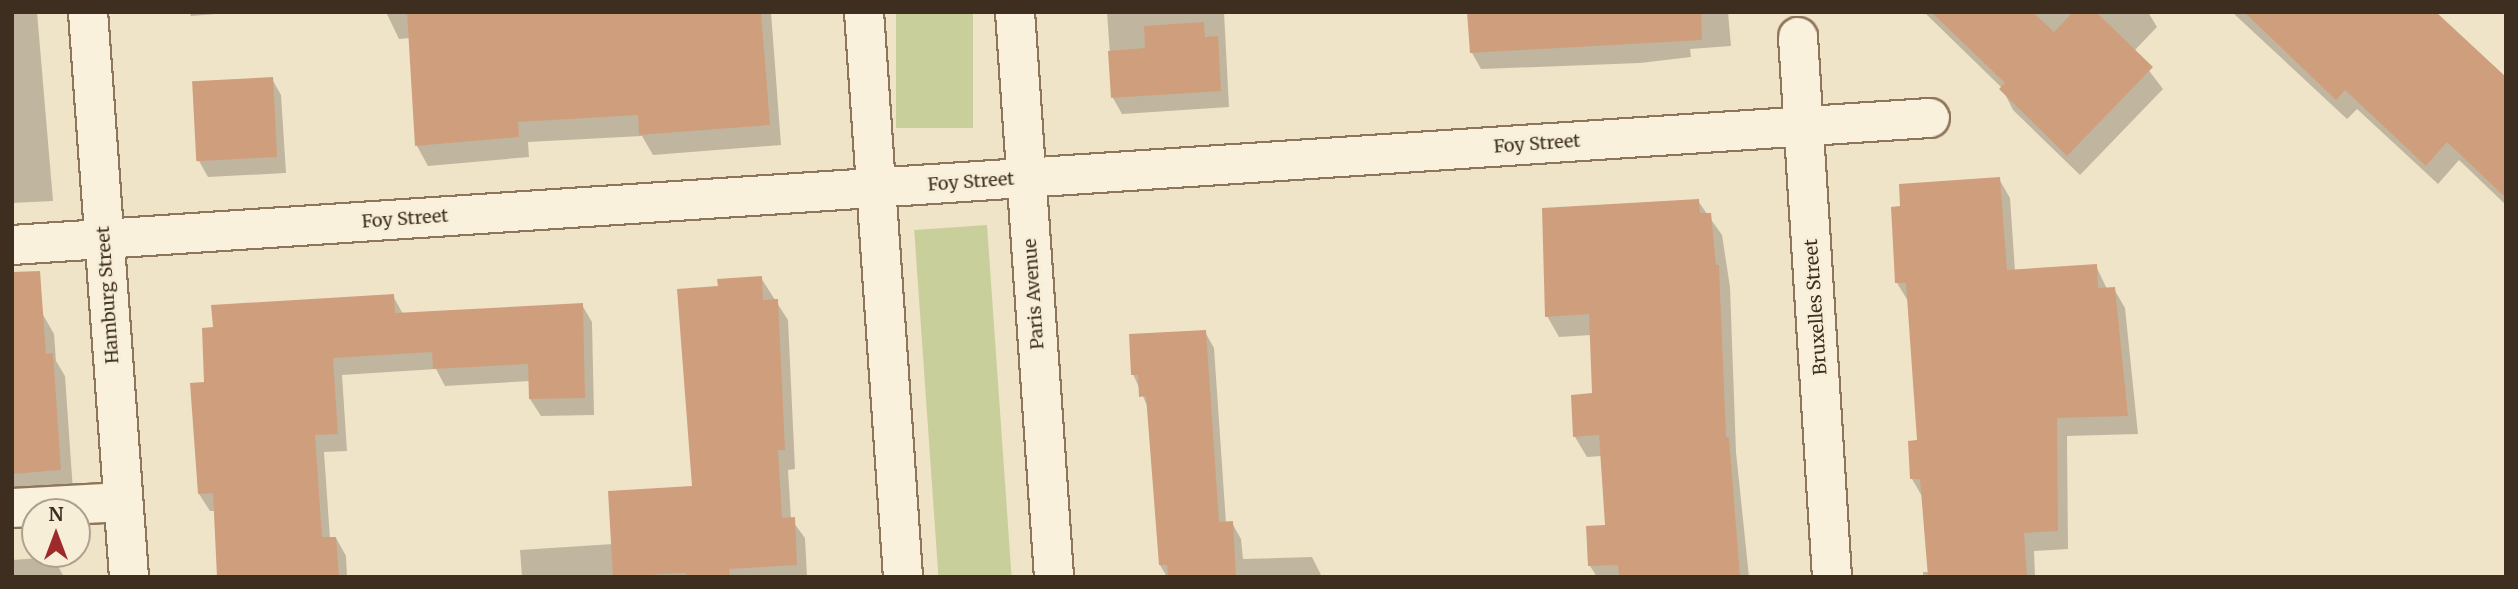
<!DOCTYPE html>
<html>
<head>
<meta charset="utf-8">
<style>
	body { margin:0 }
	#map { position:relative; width:2518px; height:589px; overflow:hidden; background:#f0e4c8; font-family:Merriweather,serif }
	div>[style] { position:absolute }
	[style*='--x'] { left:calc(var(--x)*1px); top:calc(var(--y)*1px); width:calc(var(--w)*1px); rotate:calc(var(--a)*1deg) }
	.green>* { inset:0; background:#c9cf9b; transform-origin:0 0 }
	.shadow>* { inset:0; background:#0003 }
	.building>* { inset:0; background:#cf9f7d; transform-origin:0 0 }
	.roads { filter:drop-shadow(2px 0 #8d765c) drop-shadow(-2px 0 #8d765c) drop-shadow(0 2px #8d765c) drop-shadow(0 -2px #8d765c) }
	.minor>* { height:38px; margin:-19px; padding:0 19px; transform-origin:19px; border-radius:19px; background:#faf1dc }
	span { translate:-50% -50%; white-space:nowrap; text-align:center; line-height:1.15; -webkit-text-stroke:5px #f7eed8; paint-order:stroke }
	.street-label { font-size:18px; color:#3d2e20 }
	.frame { position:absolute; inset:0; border:14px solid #3d2e20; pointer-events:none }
	.north { position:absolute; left:21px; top:498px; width:70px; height:70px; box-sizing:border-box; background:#f7eed8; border:2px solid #ada18e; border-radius:50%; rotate:0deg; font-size:19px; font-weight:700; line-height:28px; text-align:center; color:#3d2e20 }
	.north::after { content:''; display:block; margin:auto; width:24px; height:32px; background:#9e2a2b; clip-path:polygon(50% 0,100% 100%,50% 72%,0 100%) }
</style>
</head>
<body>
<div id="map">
	<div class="green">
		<i style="left:896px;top:12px;width:77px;height:116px"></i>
		<i style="left:987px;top:225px;width:353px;height:73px;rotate:86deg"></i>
	</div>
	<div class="shadow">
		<i style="clip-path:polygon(12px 12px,37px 12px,53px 201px,12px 203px)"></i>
		<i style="clip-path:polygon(189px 12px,240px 12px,191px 16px)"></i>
		<i style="clip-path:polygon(386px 12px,771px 12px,781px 145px,653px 155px,642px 136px,528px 142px,529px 157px,428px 166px,417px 146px,410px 38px,399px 39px)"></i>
		<i style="clip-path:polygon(1107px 12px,1224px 12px,1229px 107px,1122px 114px,1113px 98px)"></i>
		<i style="clip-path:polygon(1469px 12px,1728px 12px,1731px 46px,1690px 49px,1691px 57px,1640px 63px,1481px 69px,1472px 53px)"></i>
		<i style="clip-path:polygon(1924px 12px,2148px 12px,2157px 27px,2134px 51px,2163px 89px,2080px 175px,2013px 110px,2002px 88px)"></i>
		<i style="clip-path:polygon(2232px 12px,2431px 12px,2506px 83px,2506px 205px,2459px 160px,2438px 184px,2357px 109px,2347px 119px)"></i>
		<i style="clip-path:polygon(272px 79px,281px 95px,286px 173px,208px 177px,199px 161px)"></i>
		<i style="clip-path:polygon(1999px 179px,2010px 198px,2015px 271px,2096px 266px,2107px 289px,2114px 289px,2125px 308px,2138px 434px,2067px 436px,2068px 549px,2034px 551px,2035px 577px,1923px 577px,1923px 572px,1930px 572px,1923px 498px,1912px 479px,1919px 442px,1908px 301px,1897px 283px)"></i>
		<i style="clip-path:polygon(1698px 201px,1722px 235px,1730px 287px,1736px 452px,1749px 577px,1597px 577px,1590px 566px,1607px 527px,1602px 456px,1587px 457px,1575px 437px,1594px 395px,1592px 335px,1559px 337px,1547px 316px)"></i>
		<i style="clip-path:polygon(761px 278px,788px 320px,795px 469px,788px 470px,791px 519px,805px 538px,807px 577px,522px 577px,520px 550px,613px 544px,694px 487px,719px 288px)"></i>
		<i style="clip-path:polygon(393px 296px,403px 314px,582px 305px,592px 322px,594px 415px,541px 416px,530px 399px,530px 381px,445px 386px,436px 369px,342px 375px,347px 451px,324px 452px,330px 539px,336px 538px,346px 556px,347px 577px,219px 577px,216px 511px,210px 511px,199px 494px,206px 384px)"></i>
		<i style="clip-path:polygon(42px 313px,54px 334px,56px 361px,65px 376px,73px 491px,12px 496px,12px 315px)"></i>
		<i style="clip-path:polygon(1205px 332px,1214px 348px,1226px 523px,1232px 523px,1241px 539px,1243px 559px,1312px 557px,1322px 577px,1167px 577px,1160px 565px,1149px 410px,1133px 374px)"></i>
		<i style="clip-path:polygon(53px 557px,64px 577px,12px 577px,12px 560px)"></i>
	</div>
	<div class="building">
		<i style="clip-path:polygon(407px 12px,761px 12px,770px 125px,639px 135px,638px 115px,518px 122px,519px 137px,415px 146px)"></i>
		<i style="clip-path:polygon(1467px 12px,1701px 12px,1702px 40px,1470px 53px)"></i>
		<i style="clip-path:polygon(1931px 12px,2033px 12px,2054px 32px,2073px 12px,2096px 12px,2153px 67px,2067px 156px,1999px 89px,2005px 83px)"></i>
		<i style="clip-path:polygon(2244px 12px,2436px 12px,2506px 77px,2506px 198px,2447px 142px,2426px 166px,2345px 90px,2336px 100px)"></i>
		<i style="clip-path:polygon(1204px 22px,1205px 37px,1218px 36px,1221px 91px,1111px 98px,1108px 51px,1145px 48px,1144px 26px)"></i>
		<i style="left:273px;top:77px;width:80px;height:81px;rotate:87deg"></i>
		<i style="clip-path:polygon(2000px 177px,2007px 270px,2097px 264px,2098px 288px,2115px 287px,2128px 416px,2057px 418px,2058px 531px,2024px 533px,2027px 577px,1928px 577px,1920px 479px,1910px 479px,1908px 441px,1917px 440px,1906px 283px,1895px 283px,1891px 207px,1900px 206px,1899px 184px)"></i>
		<i style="clip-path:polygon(1699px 199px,1700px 213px,1711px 213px,1716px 265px,1719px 265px,1726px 437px,1729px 437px,1740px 577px,1619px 577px,1618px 565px,1588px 566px,1586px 526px,1605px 525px,1599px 435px,1573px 437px,1571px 395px,1592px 393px,1589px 314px,1545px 317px,1542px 208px)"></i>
		<i style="clip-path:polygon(40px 271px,46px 354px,53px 353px,61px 470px,12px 474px,12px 272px)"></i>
		<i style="clip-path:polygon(762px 276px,763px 300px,778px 299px,785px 450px,778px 450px,782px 518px,795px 517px,797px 565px,729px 569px,730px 577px,686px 577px,686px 573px,613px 577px,608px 491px,692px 486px,677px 289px,718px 286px,717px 279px)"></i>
		<i style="clip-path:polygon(394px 294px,395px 313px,583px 303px,585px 398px,529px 399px,528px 364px,433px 369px,432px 352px,333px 358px,338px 434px,315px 435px,322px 537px,336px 537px,339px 577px,217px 577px,213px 493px,198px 494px,190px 383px,204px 382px,202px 328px,213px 327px,211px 305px)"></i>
		<i style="clip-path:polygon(1206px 330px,1219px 522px,1233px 521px,1236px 577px,1168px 577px,1167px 565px,1159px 565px,1146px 396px,1139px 397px,1138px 375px,1131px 375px,1129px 334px)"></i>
	</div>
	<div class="roads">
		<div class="minor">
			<i style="--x:88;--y:12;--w:566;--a:85.85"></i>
			<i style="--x:864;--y:12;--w:566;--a:86.05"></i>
			<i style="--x:1015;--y:12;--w:566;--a:86.05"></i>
			<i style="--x:1798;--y:37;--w:541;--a:86.4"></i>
			<i style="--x:12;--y:245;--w:1922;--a:-3.79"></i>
			<i style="--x:12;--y:508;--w:111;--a:-3.1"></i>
		</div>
	</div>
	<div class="street-label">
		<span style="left:1537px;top:144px;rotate:-4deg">Foy Street</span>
		<span style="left:971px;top:182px;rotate:-4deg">Foy Street</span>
		<span style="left:405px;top:219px;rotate:-4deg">Foy Street</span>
		<span style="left:1034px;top:294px;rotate:-94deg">Paris Avenue</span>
		<span style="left:108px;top:295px;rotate:-94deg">Hamburg Street</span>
		<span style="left:1816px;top:307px;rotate:-94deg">Bruxelles Street</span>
	</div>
	<div class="frame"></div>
	<div class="north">N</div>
</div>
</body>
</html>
